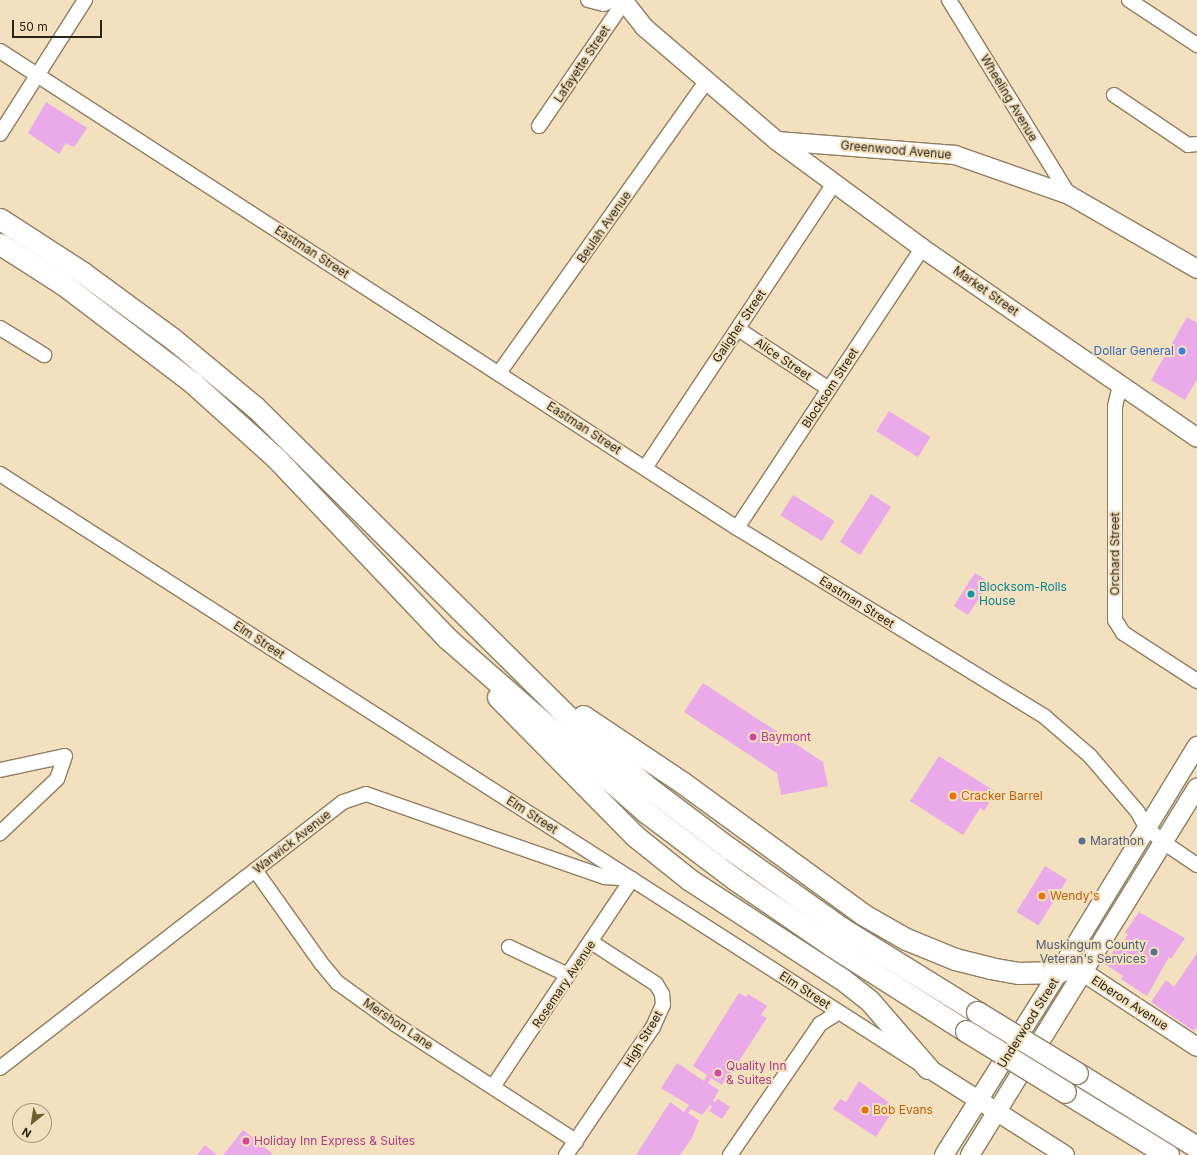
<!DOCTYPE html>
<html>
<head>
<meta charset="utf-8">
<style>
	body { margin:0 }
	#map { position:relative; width:1197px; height:1155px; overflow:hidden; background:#f3e0bf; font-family:Inter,sans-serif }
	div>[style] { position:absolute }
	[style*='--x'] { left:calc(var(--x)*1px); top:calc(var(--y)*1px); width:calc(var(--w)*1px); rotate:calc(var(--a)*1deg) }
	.building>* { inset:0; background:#eaaaea; transform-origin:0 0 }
	.roads { filter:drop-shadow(1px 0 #907e60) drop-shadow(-1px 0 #907e60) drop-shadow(0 1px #907e60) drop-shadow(0 -1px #907e60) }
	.minor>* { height:14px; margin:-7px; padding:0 7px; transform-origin:7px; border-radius:7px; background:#fff }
	.major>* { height:18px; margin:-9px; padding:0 9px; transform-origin:9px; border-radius:9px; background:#fff }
	.highway>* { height:21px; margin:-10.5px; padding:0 10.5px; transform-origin:10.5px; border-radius:10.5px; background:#fff }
	.bridges { filter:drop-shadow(1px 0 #907e60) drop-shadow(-1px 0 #907e60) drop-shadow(0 1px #907e60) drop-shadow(0 -1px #907e60) }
	.highway-bridge>* { height:21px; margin:-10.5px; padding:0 10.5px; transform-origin:10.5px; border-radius:10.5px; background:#fff }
	.dots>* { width:11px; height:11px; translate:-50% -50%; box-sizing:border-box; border:2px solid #f3e0bf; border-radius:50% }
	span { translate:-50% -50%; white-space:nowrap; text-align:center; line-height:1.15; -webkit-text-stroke:4px #f3e0bf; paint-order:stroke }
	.street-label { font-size:12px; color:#292215 }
	.shop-label { font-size:12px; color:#366cbe }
	.right { translate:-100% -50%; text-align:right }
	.culture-label { font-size:12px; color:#0d838f }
	.left { translate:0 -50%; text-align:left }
	.hotel-label { font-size:12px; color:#b23c85 }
	.food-label { font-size:12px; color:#c56008 }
	.service-label { font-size:12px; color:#4e5e75 }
	.north { position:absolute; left:12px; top:1103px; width:40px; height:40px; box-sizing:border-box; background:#f3e0bf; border:1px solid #a2947b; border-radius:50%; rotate:210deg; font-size:11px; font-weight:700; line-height:16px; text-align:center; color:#292215 }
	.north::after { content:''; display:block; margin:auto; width:14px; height:18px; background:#6c622e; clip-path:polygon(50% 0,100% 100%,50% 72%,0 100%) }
	.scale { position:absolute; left:12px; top:20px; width:90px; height:18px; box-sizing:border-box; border:2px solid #292215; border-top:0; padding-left:5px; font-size:12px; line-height:14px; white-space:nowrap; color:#292215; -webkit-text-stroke:3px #f3e0bf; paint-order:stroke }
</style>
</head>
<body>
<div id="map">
	<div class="building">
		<i style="clip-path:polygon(46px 102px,87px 128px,75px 146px,73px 147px,66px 143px,59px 154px,28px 133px)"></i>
		<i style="clip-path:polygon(1187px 317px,1197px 323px,1197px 379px,1185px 400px,1151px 380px)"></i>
		<i style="left:889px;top:411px;width:49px;height:24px;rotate:32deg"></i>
		<i style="left:871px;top:494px;width:24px;height:57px;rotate:33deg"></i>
		<i style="left:793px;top:495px;width:49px;height:24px;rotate:32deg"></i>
		<i style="left:975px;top:573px;width:17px;height:39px;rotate:33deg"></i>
		<i style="clip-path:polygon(703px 683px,823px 762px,828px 786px,781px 795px,777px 773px,684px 712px)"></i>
		<i style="clip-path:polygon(939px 756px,996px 792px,984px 811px,980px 808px,963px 835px,910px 801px)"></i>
		<i style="left:1045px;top:866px;width:26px;height:54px;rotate:32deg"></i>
		<i style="clip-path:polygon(1139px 912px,1185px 938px,1171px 959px,1169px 957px,1147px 996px,1121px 979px,1123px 976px,1105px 964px,1118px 944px,1121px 946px,1128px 934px,1125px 932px)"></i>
		<i style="clip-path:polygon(1197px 953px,1197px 1027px,1194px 1031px,1151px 1002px,1166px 980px,1174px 987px)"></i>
		<i style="clip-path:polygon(739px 993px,746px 997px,748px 994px,767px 1006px,761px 1015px,767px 1018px,728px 1078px,726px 1077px,722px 1085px,711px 1078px,708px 1083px,719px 1090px,713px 1101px,715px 1102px,718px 1099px,730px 1107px,722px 1119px,709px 1111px,712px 1106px,710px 1105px,702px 1115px,691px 1109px,688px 1113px,699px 1120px,692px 1138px,680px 1155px,636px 1155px,670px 1102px,684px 1112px,689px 1105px,661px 1088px,677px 1063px,704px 1081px,707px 1075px,693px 1066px)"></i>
		<i style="clip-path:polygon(859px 1081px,895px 1107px,876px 1137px,833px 1109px,840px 1099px,846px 1102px)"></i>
		<i style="clip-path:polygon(243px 1130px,272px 1153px,271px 1155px,223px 1155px)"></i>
		<i style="clip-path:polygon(205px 1145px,217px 1155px,197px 1155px)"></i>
	</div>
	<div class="roads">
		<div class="minor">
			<i style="--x:588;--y:0;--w:16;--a:14"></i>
			<i style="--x:604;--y:4;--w:9;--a:-27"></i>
			<i style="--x:949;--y:0;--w:229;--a:58.4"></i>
			<i style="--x:1129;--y:0;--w:82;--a:33.5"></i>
			<i style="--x:0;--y:51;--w:878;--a:32.91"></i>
			<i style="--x:737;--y:528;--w:361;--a:31.5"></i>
			<i style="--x:1045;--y:717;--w:60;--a:40.9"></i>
			<i style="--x:1090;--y:756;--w:72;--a:49.5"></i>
			<i style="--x:1137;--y:811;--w:20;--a:60"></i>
			<i style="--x:1147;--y:828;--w:21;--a:41"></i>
			<i style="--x:1163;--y:842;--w:41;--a:34.1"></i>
			<i style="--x:1114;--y:95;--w:89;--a:34"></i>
			<i style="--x:1188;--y:145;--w:9;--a:-6"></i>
			<i style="--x:539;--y:126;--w:150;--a:-55.6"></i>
			<i style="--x:0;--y:134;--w:159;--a:-57.6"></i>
			<i style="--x:0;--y:328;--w:52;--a:31.5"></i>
			<i style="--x:738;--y:329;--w:109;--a:33.4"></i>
			<i style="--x:499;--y:373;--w:359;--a:-54.6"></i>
			<i style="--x:1120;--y:385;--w:22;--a:103"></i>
			<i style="--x:1115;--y:406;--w:214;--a:90"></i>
			<i style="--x:1115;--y:620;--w:15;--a:58"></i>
			<i style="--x:1123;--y:633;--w:88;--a:33"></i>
			<i style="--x:645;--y:468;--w:341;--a:-56.4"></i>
			<i style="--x:0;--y:474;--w:1089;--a:32.67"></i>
			<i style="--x:737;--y:528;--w:336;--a:-56.5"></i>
			<i style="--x:0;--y:770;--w:66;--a:-12.2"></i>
			<i style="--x:65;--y:756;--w:24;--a:109"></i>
			<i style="--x:57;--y:779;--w:79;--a:136.5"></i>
			<i style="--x:255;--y:870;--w:114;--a:54.6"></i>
			<i style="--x:321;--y:963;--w:26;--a:50"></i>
			<i style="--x:338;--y:983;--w:70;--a:35.7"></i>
			<i style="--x:395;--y:1024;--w:216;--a:32.9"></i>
			<i style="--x:509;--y:947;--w:65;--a:25.4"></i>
			<i style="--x:0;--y:1068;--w:434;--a:-37.8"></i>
			<i style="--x:343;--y:802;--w:24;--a:-19"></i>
			<i style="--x:366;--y:794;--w:253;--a:19.2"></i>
			<i style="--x:605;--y:877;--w:27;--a:4"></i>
			<i style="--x:632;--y:879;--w:250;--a:123.8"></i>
			<i style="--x:566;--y:1155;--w:155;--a:-55.8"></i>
			<i style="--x:653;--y:1027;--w:24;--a:-66"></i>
			<i style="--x:663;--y:1005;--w:11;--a:-95"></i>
			<i style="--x:662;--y:994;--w:12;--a:-121"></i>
			<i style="--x:656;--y:984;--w:77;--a:-147.1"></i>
			<i style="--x:730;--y:1155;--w:159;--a:-55.5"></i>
			<i style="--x:820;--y:1024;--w:22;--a:-32"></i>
		</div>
		<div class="major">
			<i style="--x:623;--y:0;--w:34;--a:52"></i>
			<i style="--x:644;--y:27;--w:175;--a:40.6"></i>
			<i style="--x:777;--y:141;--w:180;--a:36.4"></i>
			<i style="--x:922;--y:248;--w:334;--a:34.6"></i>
			<i style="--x:777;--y:141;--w:179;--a:4.5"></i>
			<i style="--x:955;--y:155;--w:121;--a:19.3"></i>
			<i style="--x:1069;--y:195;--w:148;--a:30"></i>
			<i style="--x:1070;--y:972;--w:13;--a:0"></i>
			<i style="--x:1083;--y:972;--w:136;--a:33.3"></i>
			<i style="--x:928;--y:1068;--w:162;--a:32.4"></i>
			<i style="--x:944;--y:1155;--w:216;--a:-57.9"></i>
			<i style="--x:1059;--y:972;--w:265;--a:-58.6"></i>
			<i style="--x:970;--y:1155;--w:432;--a:-58.3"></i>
		</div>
		<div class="highway">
			<i style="--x:0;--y:219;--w:99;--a:33"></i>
			<i style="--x:83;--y:273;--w:112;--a:36.3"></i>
			<i style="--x:173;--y:339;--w:107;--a:39.7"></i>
			<i style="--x:255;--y:407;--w:459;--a:44.7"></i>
			<i style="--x:581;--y:730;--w:89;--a:40.5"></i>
			<i style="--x:649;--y:788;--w:101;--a:37"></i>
			<i style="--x:730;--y:849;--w:138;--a:35.3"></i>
			<i style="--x:843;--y:929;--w:158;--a:31.8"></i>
			<i style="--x:0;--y:244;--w:76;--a:32.6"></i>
			<i style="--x:64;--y:285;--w:162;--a:37.2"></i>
			<i style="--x:193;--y:383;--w:113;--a:42.1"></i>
			<i style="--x:277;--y:459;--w:247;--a:46.5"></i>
			<i style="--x:447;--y:638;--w:266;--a:41.2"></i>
			<i style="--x:647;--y:813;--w:111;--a:37"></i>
			<i style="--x:736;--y:880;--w:116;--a:34.5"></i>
			<i style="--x:832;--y:946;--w:159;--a:32.4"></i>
			<i style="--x:498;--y:697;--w:195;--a:45.4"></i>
			<i style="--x:635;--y:836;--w:70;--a:38.7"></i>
			<i style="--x:690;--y:880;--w:181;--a:33.1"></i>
			<i style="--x:842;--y:979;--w:34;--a:38"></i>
			<i style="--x:869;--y:1000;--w:90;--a:49.1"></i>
			<i style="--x:583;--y:716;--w:120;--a:33.8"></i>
			<i style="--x:683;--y:783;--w:224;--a:36.1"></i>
			<i style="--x:864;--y:915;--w:48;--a:29.7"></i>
			<i style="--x:906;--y:939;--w:53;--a:22.2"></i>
			<i style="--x:955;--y:959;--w:36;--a:14"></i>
			<i style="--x:990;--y:968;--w:28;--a:10"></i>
			<i style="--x:1018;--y:973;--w:41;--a:-1.4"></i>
			<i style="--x:1077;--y:1073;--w:141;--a:31.7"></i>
			<i style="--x:1065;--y:1092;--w:121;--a:31.5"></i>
		</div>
	</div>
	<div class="bridges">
		<div class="highway-bridge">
			<i style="--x:977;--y:1012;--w:117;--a:31.4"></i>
			<i style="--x:966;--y:1031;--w:116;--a:31.6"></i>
		</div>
	</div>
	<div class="dots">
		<i style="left:1182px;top:351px;background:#3f7fe0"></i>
		<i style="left:971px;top:594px;background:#0f9aa8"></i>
		<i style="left:753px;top:737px;background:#d1479c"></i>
		<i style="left:953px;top:796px;background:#e8710a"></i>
		<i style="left:1082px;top:841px;background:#5c6f8a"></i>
		<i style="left:1042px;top:896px;background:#e8710a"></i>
		<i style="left:1154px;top:952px;background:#5c6f8a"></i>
		<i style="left:718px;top:1073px;background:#d1479c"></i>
		<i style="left:865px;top:1110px;background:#e8710a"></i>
		<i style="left:246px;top:1141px;background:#d1479c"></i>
	</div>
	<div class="street-label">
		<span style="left:582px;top:64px;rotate:-56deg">Lafayette Street</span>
		<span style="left:1009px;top:98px;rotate:59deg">Wheeling Avenue</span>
		<span style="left:896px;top:150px;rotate:5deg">Greenwood Avenue</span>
		<span style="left:604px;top:227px;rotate:-55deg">Beulah Avenue</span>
		<span style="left:312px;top:252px;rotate:33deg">Eastman Street</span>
		<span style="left:986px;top:291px;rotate:35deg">Market Street</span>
		<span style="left:739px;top:326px;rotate:-56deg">Galigher Street</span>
		<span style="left:783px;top:359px;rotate:34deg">Alice Street</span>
		<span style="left:830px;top:388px;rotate:-57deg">Blocksom Street</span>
		<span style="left:584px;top:428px;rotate:33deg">Eastman Street</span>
		<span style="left:1115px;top:554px;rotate:-90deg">Orchard Street</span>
		<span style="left:857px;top:602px;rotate:32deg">Eastman Street</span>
		<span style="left:259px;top:640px;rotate:33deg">Elm Street</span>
		<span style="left:532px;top:815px;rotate:33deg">Elm Street</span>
		<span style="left:292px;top:842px;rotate:-38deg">Warwick Avenue</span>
		<span style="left:564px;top:984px;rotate:-56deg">Rosemary Avenue</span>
		<span style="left:805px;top:990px;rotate:33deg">Elm Street</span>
		<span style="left:1130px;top:1003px;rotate:33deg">Elberon Avenue</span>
		<span style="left:1028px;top:1023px;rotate:-58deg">Underwood Street</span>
		<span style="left:398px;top:1024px;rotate:34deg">Mershon Lane</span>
		<span style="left:643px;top:1039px;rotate:-59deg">High Street</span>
	</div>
	<div class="shop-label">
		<span class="right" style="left:1174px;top:351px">Dollar General</span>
	</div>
	<div class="culture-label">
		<span class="left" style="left:979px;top:594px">Blocksom-Rolls<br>House</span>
	</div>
	<div class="hotel-label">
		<span class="left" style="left:761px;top:737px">Baymont</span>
		<span class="left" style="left:726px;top:1073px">Quality Inn<br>&amp; Suites</span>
		<span class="left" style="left:254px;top:1141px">Holiday Inn Express &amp; Suites</span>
	</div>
	<div class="food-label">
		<span class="left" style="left:961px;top:796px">Cracker Barrel</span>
		<span class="left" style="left:1050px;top:896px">Wendy's</span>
		<span class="left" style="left:873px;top:1110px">Bob Evans</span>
	</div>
	<div class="service-label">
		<span class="left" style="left:1090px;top:841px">Marathon</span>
		<span class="right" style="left:1146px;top:952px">Muskingum County<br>Veteran's Services</span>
	</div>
	<div class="north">N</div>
	<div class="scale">50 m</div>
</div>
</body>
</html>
